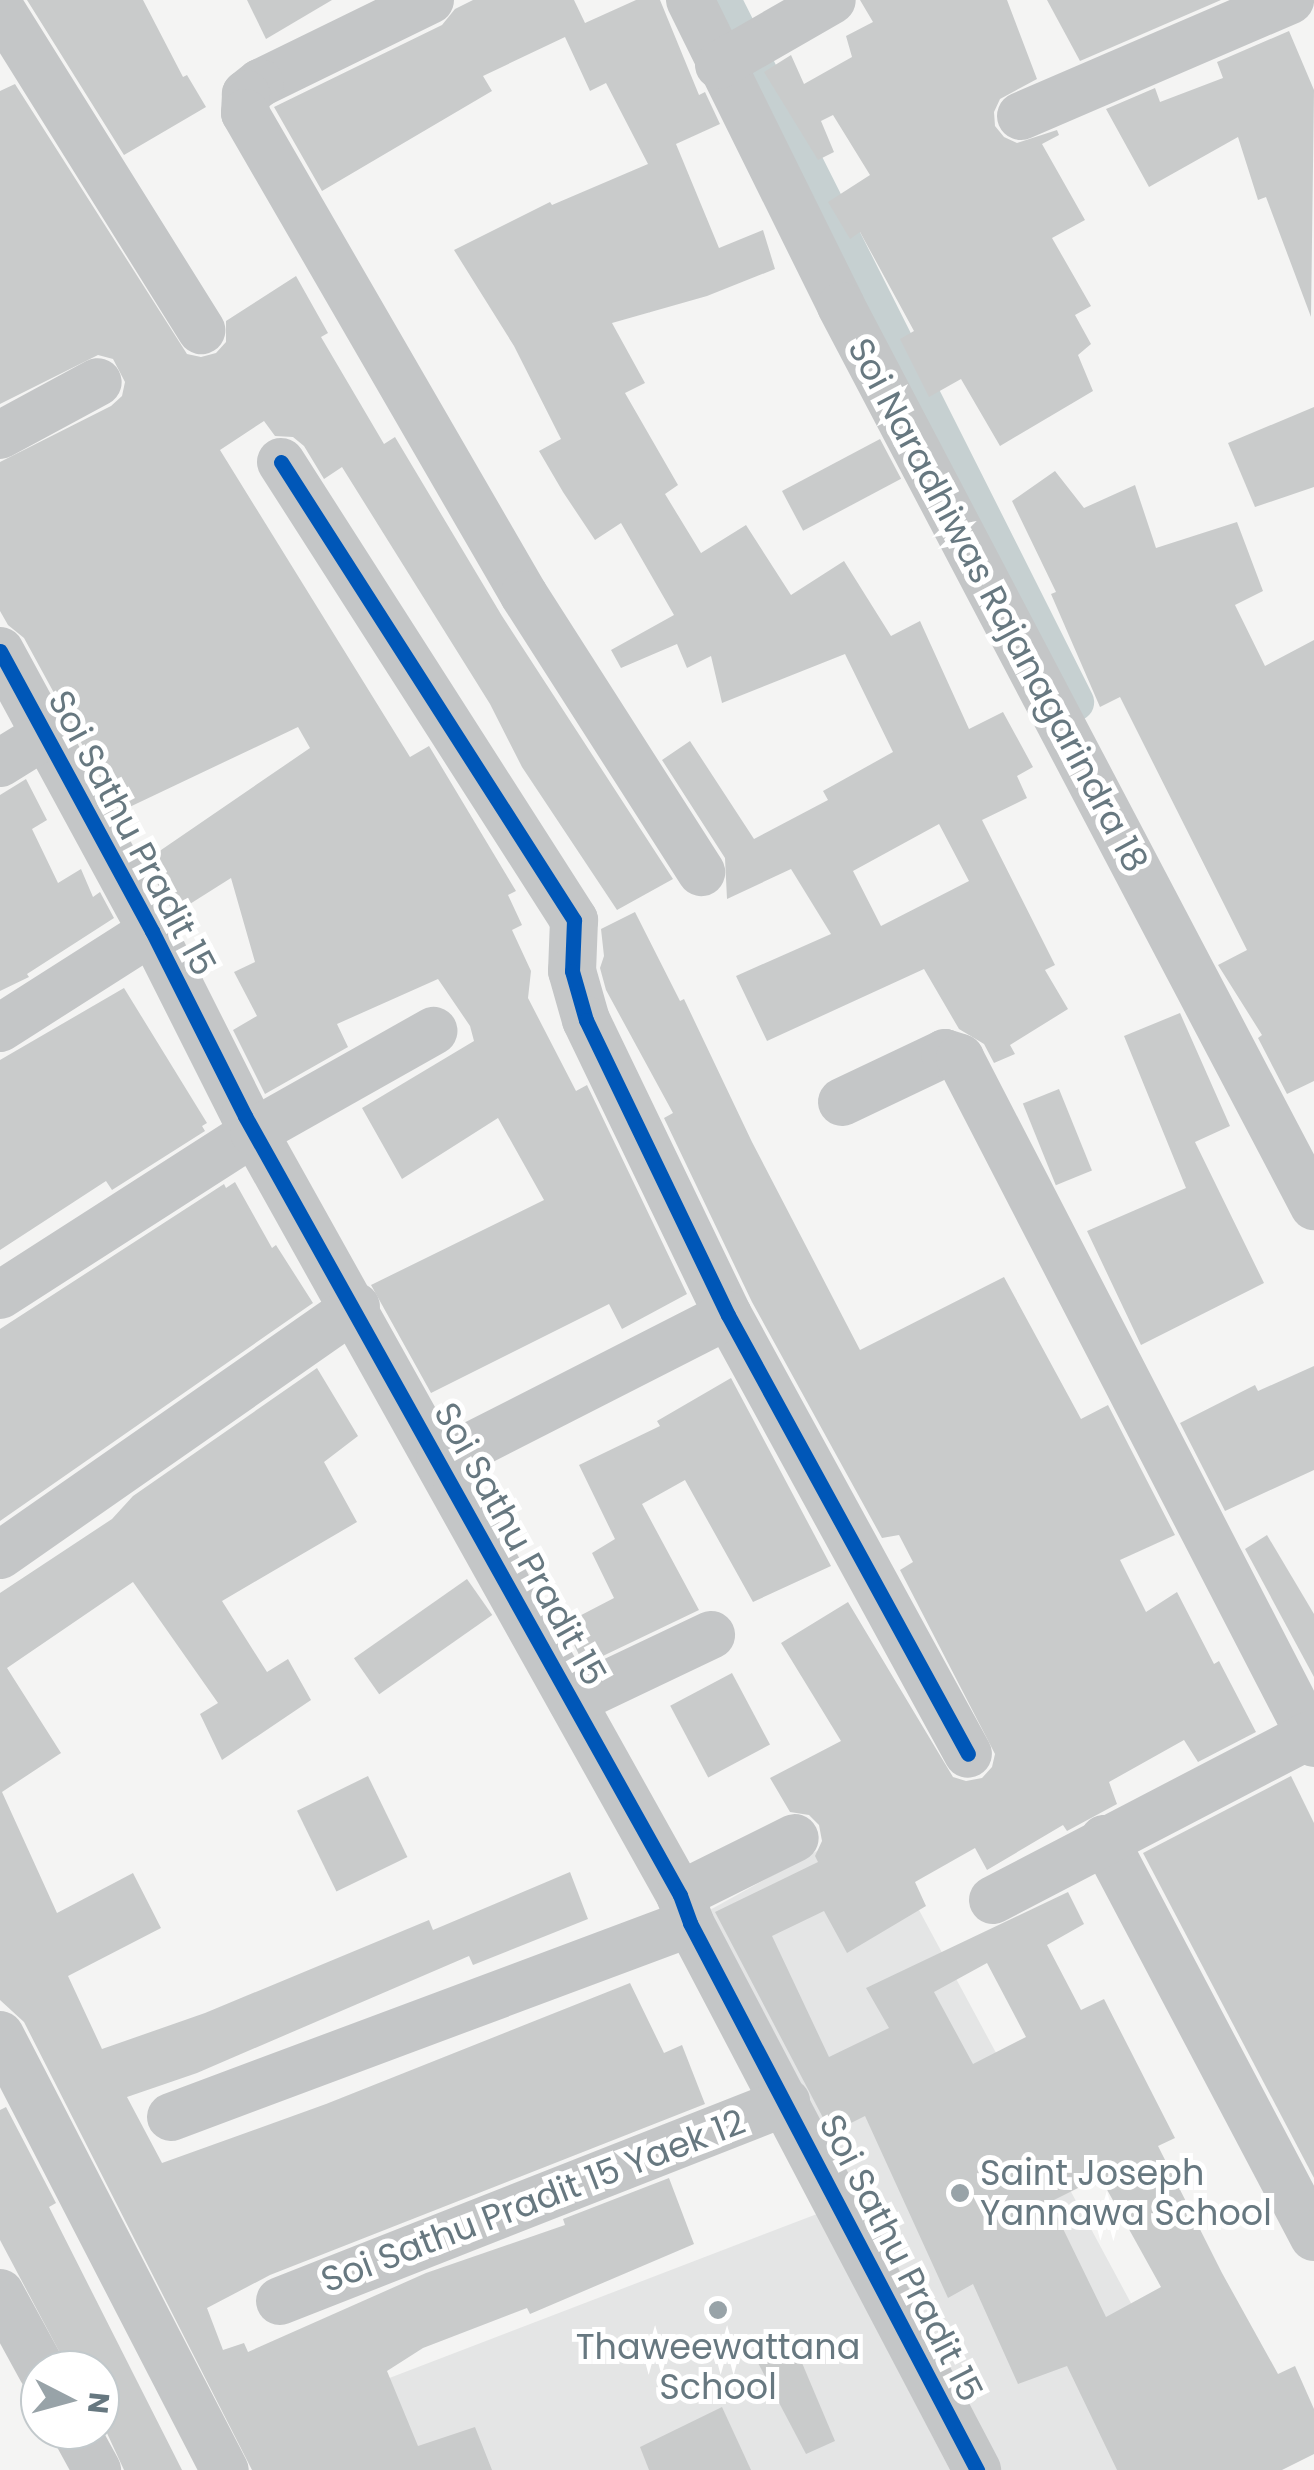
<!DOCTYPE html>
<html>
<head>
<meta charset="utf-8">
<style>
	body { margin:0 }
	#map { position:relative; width:1314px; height:2470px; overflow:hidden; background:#f4f4f3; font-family:Poppins,sans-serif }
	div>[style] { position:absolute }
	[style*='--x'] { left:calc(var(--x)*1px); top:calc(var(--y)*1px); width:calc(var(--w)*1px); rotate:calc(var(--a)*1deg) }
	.built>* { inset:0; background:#e4e5e5 }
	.canal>* { height:38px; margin:-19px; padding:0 19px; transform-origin:19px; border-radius:19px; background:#c6d0d1 }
	.building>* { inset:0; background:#c9cbcb; transform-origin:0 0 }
	.minor>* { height:48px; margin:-24px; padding:0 24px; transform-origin:24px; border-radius:24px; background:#c4c6c7 }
	.cycleway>* { height:15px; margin:-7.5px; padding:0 7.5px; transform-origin:7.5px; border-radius:7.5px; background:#0057b8 }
	.dots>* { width:28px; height:28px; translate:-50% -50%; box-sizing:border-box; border:5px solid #fff; border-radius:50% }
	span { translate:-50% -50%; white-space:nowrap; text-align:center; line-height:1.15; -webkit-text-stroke:10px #fff; paint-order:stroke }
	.street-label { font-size:35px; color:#677880 }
	.poi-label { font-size:35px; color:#677880 }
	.left { translate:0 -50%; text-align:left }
	.north { position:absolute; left:20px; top:2350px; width:100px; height:100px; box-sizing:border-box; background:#fff; border:2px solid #c2c9cc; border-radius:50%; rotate:96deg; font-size:28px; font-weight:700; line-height:40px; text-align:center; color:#677880 }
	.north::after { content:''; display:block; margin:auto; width:35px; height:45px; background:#98a3a8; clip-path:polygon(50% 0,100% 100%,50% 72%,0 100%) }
</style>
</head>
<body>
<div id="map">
	<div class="built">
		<i style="clip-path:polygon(871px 1821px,1221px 2470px,997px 2470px,699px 1916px)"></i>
		<i style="clip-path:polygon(817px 2214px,950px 2470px,349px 2470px,319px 2405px)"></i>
	</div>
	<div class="canal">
		<i style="--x:722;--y:0;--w:786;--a:63.3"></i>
	</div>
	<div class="building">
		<i style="clip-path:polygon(27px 0,143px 0,183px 77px,187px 75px,206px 107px,124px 155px)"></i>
		<i style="clip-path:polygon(247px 0,332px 0,266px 39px)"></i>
		<i style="clip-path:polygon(evenodd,473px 0,574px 0,585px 23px,636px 0,660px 0,699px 95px,705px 92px,720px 124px,676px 144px,719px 248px,763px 230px,775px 269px,707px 296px,612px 323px,645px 383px,625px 393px,678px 485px,665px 494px,701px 553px,746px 525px,791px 595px,844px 561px,891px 636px,920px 621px,969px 729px,1003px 712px,1033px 767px,1017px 776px,1027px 798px,982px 820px,1055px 965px,1045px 970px,1068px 1009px,1010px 1045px,1015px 1054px,994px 1063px,984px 1044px,959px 1029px,924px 969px,767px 1041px,736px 976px,831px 934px,791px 869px,727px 899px,725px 858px,662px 760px,690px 741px,754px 839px,828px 800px,823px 791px,893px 752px,845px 654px,722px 703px,711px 656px,687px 668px,677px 644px,621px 668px,611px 650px,674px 615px,621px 523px,595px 540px,563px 492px,539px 451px,561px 439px,514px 346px,454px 250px,550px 202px,552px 205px,648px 164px,606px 83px,590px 91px,565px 37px,483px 76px,492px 91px,322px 191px,274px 107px,442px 25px,455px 9px,473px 0,939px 824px,969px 881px,881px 926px,853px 871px,939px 824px)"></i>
		<i style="clip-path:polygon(860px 0,1007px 0,1037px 79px,1000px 99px,994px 112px,995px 126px,1004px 137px,1017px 143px,1057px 130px,1059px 135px,1042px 144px,1085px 220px,1052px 238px,1091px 306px,1075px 315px,1091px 344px,1078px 355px,1093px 391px,1000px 446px,961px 379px,929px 397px,900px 339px,914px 331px,860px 232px,850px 239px,828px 202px,870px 175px,833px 115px,821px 121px,834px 152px,818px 160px,764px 72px,791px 55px,804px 84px,852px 57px,846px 36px,873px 22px)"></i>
		<i style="clip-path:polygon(1047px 0,1221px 0,1080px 61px)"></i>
		<i style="clip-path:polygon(1289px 31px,1314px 90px,1311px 317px,1266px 197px,1258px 200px,1238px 137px,1149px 187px,1106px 109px,1155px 88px,1160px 102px,1223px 78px,1217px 62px)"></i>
		<i style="clip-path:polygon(15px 84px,187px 354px,201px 357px,216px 353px,226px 342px,226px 321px,296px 276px,328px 333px,321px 337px,384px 444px,395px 437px,502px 616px,673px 879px,617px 910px,522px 767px,490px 704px,342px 467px,324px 479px,304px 446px,293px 437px,275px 436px,264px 421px,220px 450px,410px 757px,429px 746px,516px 891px,508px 895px,522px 925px,512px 930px,531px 971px,528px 998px,576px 1091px,587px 1085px,687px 1294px,622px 1329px,609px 1304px,431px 1393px,371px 1285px,544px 1200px,498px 1118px,402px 1179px,362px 1108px,474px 1041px,470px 1026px,438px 979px,337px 1024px,348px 1047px,265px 1094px,233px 1030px,257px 1016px,234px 972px,255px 962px,231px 878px,174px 914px,145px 861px,310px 748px,298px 727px,119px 812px,24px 638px,8px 625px,0 611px,0 462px,111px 406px,122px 396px,125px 382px,113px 359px,98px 355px,0 404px,0 91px)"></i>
		<i style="clip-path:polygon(1314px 407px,1314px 487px,1255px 507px,1228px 443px)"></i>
		<i style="left:880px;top:439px;width:45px;height:111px;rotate:62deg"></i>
		<i style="clip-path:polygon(1055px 471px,1084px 508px,1135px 485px,1156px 548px,1237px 522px,1263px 591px,1235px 605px,1265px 666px,1314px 640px,1314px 1081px,1287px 1094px,1258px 1038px,1262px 1035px,1218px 965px,1247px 950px,1120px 697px,1100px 707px,1051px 594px,1056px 592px,1012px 501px)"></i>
		<i style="clip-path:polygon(26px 779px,47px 820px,32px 829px,58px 883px,81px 869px,93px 897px,100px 892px,114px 918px,27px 974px,29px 977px,0 991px,0 795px)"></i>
		<i style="clip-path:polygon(evenodd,635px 912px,680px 1001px,684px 999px,752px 1142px,860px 1350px,1004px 1277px,1081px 1419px,1108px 1405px,1175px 1535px,1120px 1560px,1146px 1612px,1177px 1592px,1214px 1664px,1219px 1661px,1256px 1732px,1198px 1762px,1184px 1740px,1109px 1782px,1117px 1804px,1067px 1831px,1063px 1825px,987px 1870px,975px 1848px,915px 1882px,926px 1906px,847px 1953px,824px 1911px,772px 1936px,829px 2057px,889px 2028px,866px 1988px,1068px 1892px,1084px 1924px,1047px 1945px,1081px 2010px,1104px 1999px,1175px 2138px,1158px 2146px,1222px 2273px,1278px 2374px,1295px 2366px,1314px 2409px,1314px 2454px,1282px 2470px,1117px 2470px,1067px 2366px,1018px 2384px,973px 2284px,948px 2298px,865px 2116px,831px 2133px,715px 1912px,818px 1862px,815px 1856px,822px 1841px,819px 1825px,809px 1815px,790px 1812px,770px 1778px,841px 1741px,781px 1643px,848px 1602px,953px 1777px,966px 1781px,982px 1778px,992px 1767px,995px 1754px,900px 1570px,913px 1562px,899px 1535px,882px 1538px,752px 1302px,664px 1118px,673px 1113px,606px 990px,600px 968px,604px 956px,601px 929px,635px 912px,987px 1963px,1026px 2037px,973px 2064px,934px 1992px,987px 1963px,635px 912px,1100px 2177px,1161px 2287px,1106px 2317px,1050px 2202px,1100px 2177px)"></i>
		<i style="clip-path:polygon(124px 988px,207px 1123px,202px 1126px,205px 1131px,112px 1190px,106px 1181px,0 1250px,0 1060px)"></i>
		<i style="clip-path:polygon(1180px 1013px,1230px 1126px,1195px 1142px,1264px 1283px,1141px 1345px,1087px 1231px,1186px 1188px,1124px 1036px)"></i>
		<i style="left:1059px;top:1089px;width:88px;height:39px;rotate:68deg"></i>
		<i style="clip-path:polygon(235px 1182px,272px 1248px,276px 1245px,313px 1303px,0 1521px,0 1329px,224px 1184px,226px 1188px)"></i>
		<i style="clip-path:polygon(1314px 1366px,1314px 1470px,1225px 1511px,1180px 1423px,1255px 1385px,1258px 1391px)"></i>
		<i style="clip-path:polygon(317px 1368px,358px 1436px,324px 1462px,357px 1522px,222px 1601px,267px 1672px,288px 1659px,311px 1700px,222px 1760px,200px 1714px,218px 1703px,133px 1582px,7px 1668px,61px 1753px,2px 1792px,57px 1913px,133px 1873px,161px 1928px,68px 1976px,102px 2049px,205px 2013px,429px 1920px,433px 1930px,570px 1872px,588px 1919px,473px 1965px,469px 1956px,197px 2073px,127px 2097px,162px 2163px,326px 2104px,630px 1983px,664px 2053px,682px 2045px,705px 2104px,270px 2275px,207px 2308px,223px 2350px,244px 2343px,248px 2352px,426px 2273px,565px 2225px,563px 2219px,669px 2178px,694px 2244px,530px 2314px,527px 2308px,423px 2348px,387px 2371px,418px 2446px,475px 2427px,492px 2470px,252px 2470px,24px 2022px,0 2000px,0 1593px,112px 1519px,133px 1496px)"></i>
		<i style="clip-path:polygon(731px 1378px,831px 1566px,753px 1602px,685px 1480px,642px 1504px,699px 1610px,584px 1665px,564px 1624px,614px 1598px,592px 1553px,615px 1539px,579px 1465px,660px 1426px,657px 1421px)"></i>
		<i style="clip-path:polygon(1267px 1535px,1314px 1614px,1314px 1677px,1245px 1549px)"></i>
		<i style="left:467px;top:1579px;width:44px;height:138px;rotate:55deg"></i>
		<i style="left:732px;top:1673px;width:81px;height:70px;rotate:62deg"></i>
		<i style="left:368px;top:1776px;width:90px;height:79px;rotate:64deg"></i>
		<i style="clip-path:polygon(1291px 1776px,1314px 1823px,1314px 2178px,1143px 1853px)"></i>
		<i style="clip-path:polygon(6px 2107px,56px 2203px,49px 2207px,182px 2470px,124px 2470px,100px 2418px,100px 2370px,69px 2370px,0 2240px,0 2110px)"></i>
		<i style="clip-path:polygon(794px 2344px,835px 2441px,806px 2454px,757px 2361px)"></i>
		<i style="clip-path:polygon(722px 2407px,751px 2470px,649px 2470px,640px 2447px)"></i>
	</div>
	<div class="minor">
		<i style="--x:430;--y:0;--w:189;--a:154"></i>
		<i style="--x:260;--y:83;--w:18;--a:142"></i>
		<i style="--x:246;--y:94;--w:19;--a:93"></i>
		<i style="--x:245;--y:113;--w:557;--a:59.94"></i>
		<i style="--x:524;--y:595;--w:329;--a:57.4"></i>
		<i style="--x:690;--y:0;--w:341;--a:63.7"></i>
		<i style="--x:841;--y:306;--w:1017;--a:62.28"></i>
		<i style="--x:0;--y:8;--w:380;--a:58"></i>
		<i style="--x:719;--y:65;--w:130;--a:-29.9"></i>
		<i style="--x:1021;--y:116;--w:293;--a:-23.3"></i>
		<i style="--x:0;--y:435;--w:111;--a:-28.4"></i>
		<i style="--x:281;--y:462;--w:544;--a:57.39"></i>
		<i style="--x:574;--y:920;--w:51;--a:92.2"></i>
		<i style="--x:572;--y:971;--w:51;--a:74.1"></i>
		<i style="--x:586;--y:1020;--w:327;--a:64.3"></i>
		<i style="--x:728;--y:1315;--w:500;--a:61.33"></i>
		<i style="--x:0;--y:651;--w:319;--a:61.5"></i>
		<i style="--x:152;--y:931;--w:207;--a:63.3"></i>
		<i style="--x:245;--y:1116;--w:892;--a:60.82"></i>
		<i style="--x:680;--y:1895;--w:30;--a:70"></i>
		<i style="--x:690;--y:1923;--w:618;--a:62.31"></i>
		<i style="--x:0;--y:763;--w:55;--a:-31.7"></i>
		<i style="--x:0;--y:1028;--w:180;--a:-32.5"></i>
		<i style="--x:842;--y:1102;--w:114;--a:-25.4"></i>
		<i style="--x:945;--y:1053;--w:16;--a:18"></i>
		<i style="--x:960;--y:1058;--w:771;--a:62.67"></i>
		<i style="--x:0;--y:1295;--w:302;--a:-32.7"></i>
		<i style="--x:254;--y:1132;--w:206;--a:-29.4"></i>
		<i style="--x:440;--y:1462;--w:323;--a:-27"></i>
		<i style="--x:0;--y:1555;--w:434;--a:-34.9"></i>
		<i style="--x:572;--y:1701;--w:154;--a:-25.4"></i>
		<i style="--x:1104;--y:1839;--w:450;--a:62.2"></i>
		<i style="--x:680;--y:1895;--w:128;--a:-26.4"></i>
		<i style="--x:993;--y:1900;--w:357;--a:-27.5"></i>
		<i style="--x:0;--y:2035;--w:490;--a:62.7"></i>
		<i style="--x:171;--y:2117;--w:554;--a:-20.5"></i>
		<i style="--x:0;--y:2293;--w:88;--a:61.4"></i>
		<i style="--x:280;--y:2301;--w:544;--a:-21.47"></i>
		<i style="--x:75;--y:2430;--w:46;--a:61.2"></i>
	</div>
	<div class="cycleway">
		<i style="--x:281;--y:462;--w:544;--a:57.39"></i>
		<i style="--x:574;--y:920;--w:51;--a:92.2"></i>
		<i style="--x:572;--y:971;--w:51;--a:74.1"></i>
		<i style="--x:586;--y:1020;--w:327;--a:64.3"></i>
		<i style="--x:728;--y:1315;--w:500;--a:61.33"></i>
		<i style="--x:0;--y:651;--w:319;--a:61.5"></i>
		<i style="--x:152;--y:931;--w:207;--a:63.3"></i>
		<i style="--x:245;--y:1116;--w:892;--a:60.82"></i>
		<i style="--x:680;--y:1895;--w:30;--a:70"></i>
		<i style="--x:690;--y:1923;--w:618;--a:62.31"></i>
	</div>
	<div class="dots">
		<i style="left:960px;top:2193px;background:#98a3a8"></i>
		<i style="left:718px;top:2310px;background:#98a3a8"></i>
	</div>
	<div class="street-label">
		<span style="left:998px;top:605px;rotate:62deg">Soi Naradhiwas Rajanagarindra 18</span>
		<span style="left:132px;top:833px;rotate:62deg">Soi Sathu Pradit 15</span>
		<span style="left:520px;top:1544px;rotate:61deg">Soi Sathu Pradit 15</span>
		<span style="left:533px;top:2201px;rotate:-21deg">Soi Sathu Pradit 15 Yaek 12</span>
		<span style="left:901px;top:2258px;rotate:63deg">Soi Sathu Pradit 15</span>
	</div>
	<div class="poi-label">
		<span class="left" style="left:980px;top:2193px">Saint Joseph<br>Yannawa School</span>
		<span style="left:718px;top:2367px">Thaweewattana<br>School</span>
	</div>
	<div class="north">N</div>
</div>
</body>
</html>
